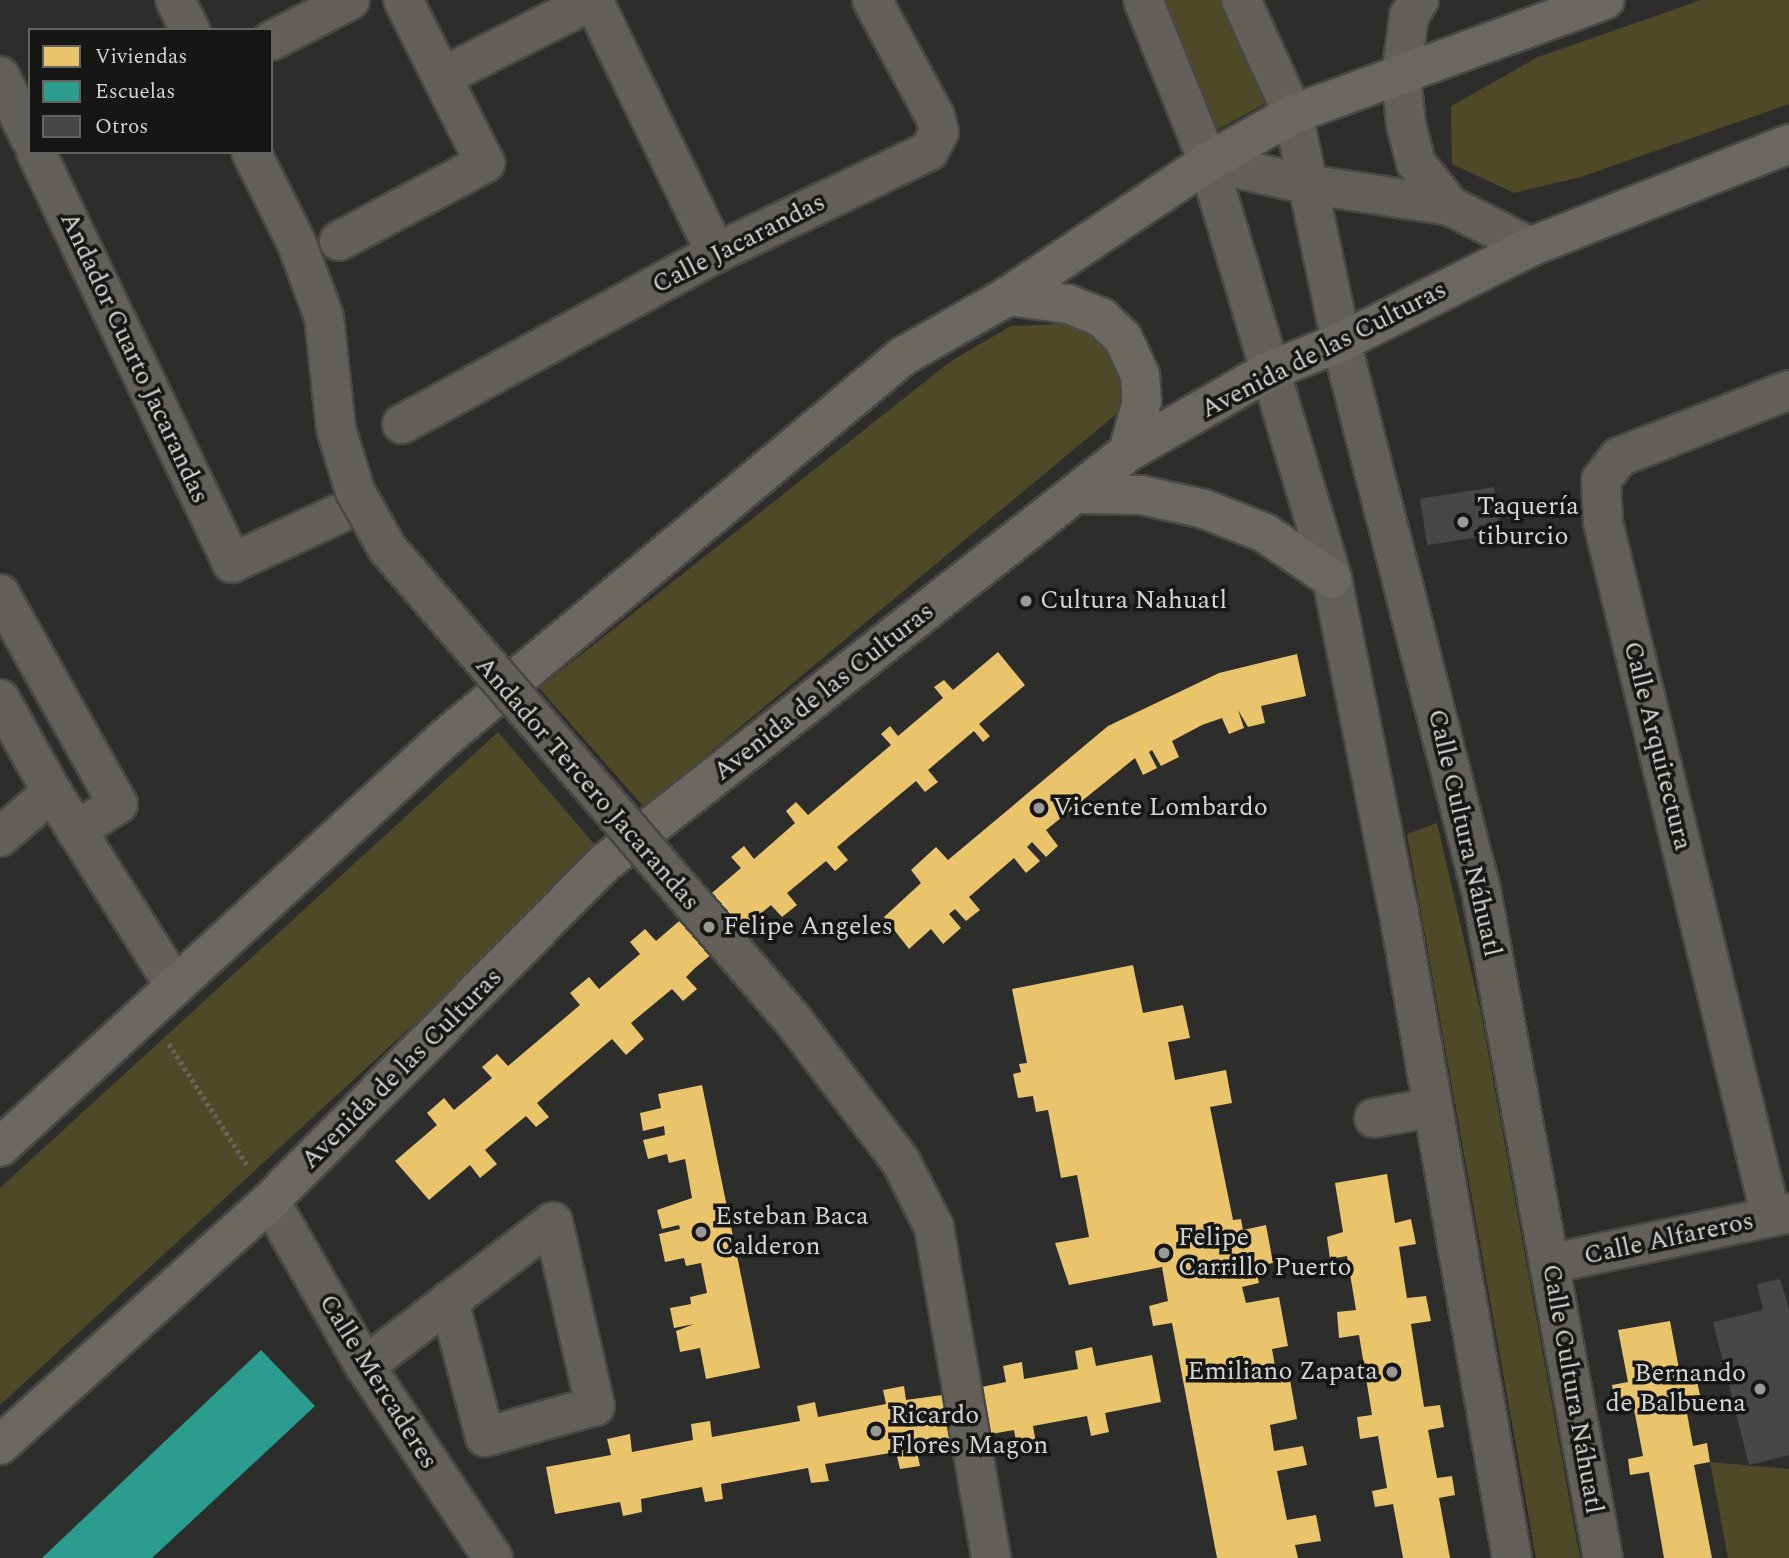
<!DOCTYPE html>
<html>
<head>
<meta charset="utf-8">
<style>
	body { margin:0 }
	#map { position:relative; width:1789px; height:1558px; overflow:hidden; background:#2d2d2c; font-family:Spectral,serif }
	div>[style] { position:absolute }
	[style*='--x'] { left:calc(var(--x)*1px); top:calc(var(--y)*1px); width:calc(var(--w)*1px); rotate:calc(var(--a)*1deg) }
	.green>* { inset:0; background:#504928 }
	.homes>* { inset:0; background:#e9c46a }
	.schools>* { inset:0; background:#2a9d8f }
	.building>* { inset:0; background:#474746; transform-origin:0 0 }
	.path>* { height:4.5px; margin-top:-2.25px; transform-origin:0; background:repeating-linear-gradient(90deg,#666561 0 3.5px,transparent 0 7px) }
	.roads { filter:drop-shadow(2px 0 #484847) drop-shadow(-2px 0 #484847) drop-shadow(0 2px #484847) drop-shadow(0 -2px #484847) }
	.minor>* { height:38px; margin:-19px; padding:0 19px; transform-origin:19px; border-radius:19px; background:#626058 }
	.major>* { height:38px; margin:-19px; padding:0 19px; transform-origin:19px; border-radius:19px; background:#6b695f }
	.bridges { filter:drop-shadow(2px 0 #484847) drop-shadow(-2px 0 #484847) drop-shadow(0 2px #484847) drop-shadow(0 -2px #484847) }
	.minor-bridge>* { height:38px; margin:-19px; padding:0 19px; transform-origin:19px; border-radius:19px; background:#626058 }
	.dots>* { width:19px; height:19px; translate:-50% -50%; box-sizing:border-box; border:4px solid #161615; border-radius:50% }
	span { translate:-50% -50%; white-space:nowrap; text-align:center; line-height:1.15; -webkit-text-stroke:7px #161615; paint-order:stroke }
	.street-label { font-size:26px; color:#d4d4d2 }
	.poi-label { font-size:26px; color:#d4d4d2 }
	.left { translate:0 -50%; text-align:left }
	.right { translate:-100% -50%; text-align:right }
	.legend { position:absolute; left:28px; top:28px; width:245px; height:126px; box-sizing:border-box; background:#161615; border:2px solid #626261; margin:0; padding:9px 12px; list-style:none; font-size:21px; color:#d4d4d2 }
	.legend li { display:flex; align-items:center; gap:14px; height:35px }
	.legend b { width:35px; border:2px solid #626261 }
</style>
</head>
<body>
<div id="map">
	<div class="green">
		<i style="clip-path:polygon(1157px 0,1225px 0,1271px 100px,1210px 134px)"></i>
		<i style="clip-path:polygon(1701px 0,1789px 0,1789px 104px,1581px 177px,1514px 193px,1452px 164px,1451px 106px,1538px 57px)"></i>
		<i style="clip-path:polygon(1093px 323px,1133px 387px,1115px 415px,644px 807px,539px 688px,951px 361px,1011px 326px)"></i>
		<i style="clip-path:polygon(498px 732px,601px 852px,0 1405px,0 1188px)"></i>
		<i style="clip-path:polygon(1437px 823px,1481px 1013px,1580px 1558px,1536px 1558px,1407px 834px)"></i>
		<i style="clip-path:polygon(1710px 1462px,1789px 1469px,1789px 1558px,1728px 1558px)"></i>
	</div>
	<div class="homes">
		<i style="clip-path:polygon(998px 652px,1025px 685px,979px 724px,990px 736px,983px 742px,974px 731px,928px 770px,938px 782px,925px 792px,916px 781px,837px 847px,848px 860px,835px 871px,826px 861px,787px 893px,797px 905px,782px 917px,771px 905px,695px 968px,686px 977px,697px 989px,683px 1001px,672px 989px,631px 1023px,644px 1039px,626px 1055px,612px 1039px,537px 1103px,549px 1117px,536px 1127px,526px 1116px,485px 1150px,497px 1164px,480px 1178px,470px 1165px,429px 1200px,395px 1161px,437px 1125px,427px 1113px,444px 1098px,454px 1110px,492px 1078px,482px 1067px,497px 1054px,508px 1066px,580px 1005px,570px 993px,589px 977px,599px 989px,640px 954px,630px 942px,645px 929px,656px 941px,741px 868px,731px 857px,744px 846px,754px 859px,795px 823px,786px 811px,796px 802px,808px 815px,891px 745px,881px 734px,890px 726px,898px 736px,943px 698px,934px 687px,944px 680px,953px 690px)"></i>
		<i style="clip-path:polygon(1297px 654px,1306px 696px,1261px 706px,1265px 723px,1248px 727px,1238px 710px,1244px 728px,1229px 734px,1222px 718px,1202px 725px,1172px 741px,1179px 757px,1161px 766px,1152px 750px,1149px 752px,1157px 768px,1143px 775px,1135px 758px,1046px 830px,1058px 846px,1046px 857px,1032px 842px,1027px 847px,1040px 861px,1026px 873px,1014px 858px,969px 897px,980px 910px,966px 921px,955px 909px,949px 914px,961px 928px,943px 944px,931px 929px,909px 949px,884px 917px,921px 883px,911px 870px,936px 847px,948px 860px,1108px 726px,1219px 673px)"></i>
		<i style="clip-path:polygon(1133px 965px,1143px 1013px,1183px 1005px,1190px 1038px,1168px 1042px,1175px 1080px,1226px 1070px,1232px 1103px,1210px 1107px,1233px 1220px,1241px 1219px,1243px 1230px,1266px 1225px,1273px 1263px,1255px 1266px,1259px 1283px,1242px 1287px,1246px 1303px,1279px 1297px,1288px 1346px,1272px 1349px,1276px 1372px,1288px 1369px,1297px 1419px,1270px 1425px,1274px 1451px,1303px 1446px,1307px 1465px,1277px 1471px,1287px 1520px,1316px 1515px,1321px 1541px,1295px 1545px,1298px 1558px,1217px 1558px,1172px 1323px,1153px 1326px,1149px 1306px,1168px 1301px,1162px 1267px,1069px 1285px,1055px 1243px,1089px 1237px,1077px 1175px,1061px 1178px,1048px 1110px,1036px 1112px,1033px 1096px,1018px 1098px,1013px 1074px,1021px 1072px,1019px 1064px,1027px 1063px,1012px 989px)"></i>
		<i style="clip-path:polygon(702px 1085px,760px 1368px,706px 1379px,700px 1348px,680px 1352px,676px 1331px,694px 1324px,674px 1328px,670px 1308px,691px 1304px,690px 1297px,707px 1293px,701px 1263px,686px 1266px,684px 1258px,665px 1262px,659px 1234px,680px 1229px,679px 1225px,662px 1229px,657px 1210px,692px 1198px,685px 1159px,669px 1163px,667px 1154px,648px 1159px,643px 1140px,665px 1135px,664px 1126px,643px 1131px,640px 1113px,661px 1108px,658px 1094px)"></i>
		<i style="clip-path:polygon(1387px 1174px,1395px 1223px,1411px 1219px,1416px 1244px,1399px 1247px,1407px 1298px,1426px 1296px,1431px 1321px,1411px 1324px,1424px 1407px,1440px 1405px,1444px 1427px,1428px 1430px,1437px 1478px,1452px 1476px,1455px 1495px,1439px 1498px,1450px 1558px,1403px 1558px,1393px 1504px,1375px 1507px,1372px 1491px,1387px 1488px,1378px 1436px,1360px 1439px,1357px 1417px,1372px 1415px,1359px 1335px,1339px 1338px,1337px 1312px,1356px 1310px,1347px 1256px,1330px 1259px,1327px 1237px,1343px 1232px,1335px 1183px)"></i>
		<i style="clip-path:polygon(1670px 1321px,1680px 1374px,1695px 1372px,1700px 1395px,1684px 1397px,1693px 1446px,1707px 1443px,1710px 1462px,1694px 1465px,1712px 1558px,1664px 1558px,1649px 1472px,1630px 1475px,1628px 1459px,1643px 1456px,1633px 1404px,1616px 1406px,1612px 1385px,1628px 1382px,1618px 1330px)"></i>
		<i style="clip-path:polygon(1092px 1347px,1096px 1366px,1152px 1355px,1161px 1402px,1105px 1413px,1109px 1432px,1091px 1436px,1087px 1416px,1033px 1426px,1036px 1443px,1017px 1447px,1014px 1430px,916px 1447px,920px 1466px,900px 1469px,896px 1452px,825px 1464px,829px 1481px,811px 1483px,808px 1468px,721px 1484px,723px 1499px,705px 1502px,702px 1487px,641px 1499px,642px 1512px,623px 1516px,620px 1502px,555px 1514px,546px 1467px,611px 1455px,607px 1439px,630px 1434px,632px 1452px,693px 1440px,691px 1424px,710px 1421px,712px 1437px,800px 1421px,797px 1406px,815px 1402px,818px 1417px,886px 1404px,883px 1390px,904px 1386px,906px 1400px,942px 1395px,1006px 1382px,1003px 1366px,1022px 1362px,1024px 1379px,1078px 1369px,1075px 1351px)"></i>
	</div>
	<div class="schools">
		<i style="clip-path:polygon(261px 1350px,315px 1406px,152px 1558px,42px 1558px)"></i>
	</div>
	<div class="building">
		<i style="left:1494px;top:487px;width:47px;height:75px;rotate:81deg"></i>
		<i style="clip-path:polygon(1780px 1279px,1789px 1309px,1789px 1455px,1749px 1465px,1713px 1322px,1763px 1310px,1757px 1284px)"></i>
	</div>
	<div class="path">
		<i style="--x:169;--y:1044;--w:145;--a:57.1"></i>
	</div>
	<div class="roads">
		<div class="minor">
			<i style="--x:175;--y:0;--w:34;--a:63"></i>
			<i style="--x:593;--y:0;--w:281;--a:64.1"></i>
			<i style="--x:1143;--y:0;--w:175;--a:68.1"></i>
			<i style="--x:1208;--y:162;--w:435;--a:73.4"></i>
			<i style="--x:1332;--y:579;--w:336;--a:78.7"></i>
			<i style="--x:1398;--y:908;--w:660;--a:80.05"></i>
			<i style="--x:1241;--y:0;--w:125;--a:65.5"></i>
			<i style="--x:1293;--y:114;--w:233;--a:78.1"></i>
			<i style="--x:1341;--y:342;--w:566;--a:75.67"></i>
			<i style="--x:1481;--y:890;--w:679;--a:79.65"></i>
			<i style="--x:1419;--y:0;--w:19;--a:122"></i>
			<i style="--x:1409;--y:16;--w:60;--a:97.7"></i>
			<i style="--x:1401;--y:75;--w:50;--a:84.3"></i>
			<i style="--x:1406;--y:125;--w:39;--a:75"></i>
			<i style="--x:1416;--y:163;--w:55;--a:51.7"></i>
			<i style="--x:271;--y:41;--w:89;--a:-27.4"></i>
			<i style="--x:0;--y:76;--w:69;--a:64.2"></i>
			<i style="--x:442;--y:77;--w:169;--a:-27"></i>
			<i style="--x:36;--y:152;--w:455;--a:64.5"></i>
			<i style="--x:232;--y:563;--w:117;--a:-24.8"></i>
			<i style="--x:1208;--y:162;--w:100;--a:12.7"></i>
			<i style="--x:1306;--y:184;--w:146;--a:8.7"></i>
			<i style="--x:1450;--y:206;--w:90;--a:27.1"></i>
			<i style="--x:339;--y:241;--w:166;--a:-28.1"></i>
			<i style="--x:485;--y:163;--w:182;--a:-116.7"></i>
			<i style="--x:402;--y:424;--w:358;--a:-28.6"></i>
			<i style="--x:716;--y:253;--w:236;--a:-25.6"></i>
			<i style="--x:929;--y:151;--w:21;--a:-62"></i>
			<i style="--x:939;--y:132;--w:16;--a:-104"></i>
			<i style="--x:935;--y:116;--w:132;--a:-118.5"></i>
			<i style="--x:0;--y:594;--w:241;--a:60.7"></i>
			<i style="--x:118;--y:804;--w:50;--a:147.3"></i>
			<i style="--x:0;--y:699;--w:107;--a:60.8"></i>
			<i style="--x:52;--y:792;--w:230;--a:57.6"></i>
			<i style="--x:0;--y:837;--w:69;--a:-40.9"></i>
			<i style="--x:1374;--y:1118;--w:57;--a:-10.1"></i>
			<i style="--x:270;--y:1201;--w:190;--a:60.1"></i>
			<i style="--x:365;--y:1366;--w:231;--a:56.3"></i>
			<i style="--x:1771;--y:1217;--w:715;--a:-103.59"></i>
			<i style="--x:1603;--y:522;--w:42;--a:-92.7"></i>
			<i style="--x:1601;--y:480;--w:29;--a:-52"></i>
			<i style="--x:1619;--y:457;--w:183;--a:-21.5"></i>
			<i style="--x:1549;--y:1264;--w:245;--a:-12"></i>
			<i style="--x:365;--y:1366;--w:237;--a:-37.5"></i>
			<i style="--x:553;--y:1222;--w:189;--a:77.1"></i>
			<i style="--x:595;--y:1406;--w:114;--a:164.3"></i>
			<i style="--x:485;--y:1437;--w:141;--a:-104.8"></i>
		</div>
		<div class="major">
			<i style="--x:1008;--y:296;--w:61;--a:7.6"></i>
			<i style="--x:1068;--y:304;--w:35;--a:22"></i>
			<i style="--x:1101;--y:317;--w:30;--a:44"></i>
			<i style="--x:1123;--y:338;--w:41;--a:65.3"></i>
			<i style="--x:1140;--y:375;--w:26;--a:86"></i>
			<i style="--x:1142;--y:401;--w:53;--a:105.4"></i>
			<i style="--x:1076;--y:494;--w:65;--a:0.9"></i>
			<i style="--x:1141;--y:495;--w:65;--a:12.5"></i>
			<i style="--x:1204;--y:509;--w:66;--a:21.5"></i>
			<i style="--x:1265;--y:533;--w:81;--a:34.5"></i>
			<i style="--x:0;--y:1147;--w:603;--a:-42.58"></i>
			<i style="--x:444;--y:739;--w:598;--a:-39.84"></i>
			<i style="--x:903;--y:356;--w:121;--a:-29.7"></i>
			<i style="--x:1008;--y:296;--w:241;--a:-33.8"></i>
			<i style="--x:1208;--y:162;--w:98;--a:-29.5"></i>
			<i style="--x:1293;--y:114;--w:332;--a:-20.1"></i>
			<i style="--x:0;--y:1445;--w:364;--a:-42.1"></i>
			<i style="--x:270;--y:1201;--w:477;--a:-45.3"></i>
			<i style="--x:606;--y:862;--w:664;--a:-38.15"></i>
			<i style="--x:1128;--y:452;--w:160;--a:-29.9"></i>
			<i style="--x:1267;--y:372;--w:80;--a:-22.1"></i>
			<i style="--x:1341;--y:342;--w:212;--a:-26.7"></i>
			<i style="--x:1530;--y:247;--w:279;--a:-21.7"></i>
		</div>
	</div>
	<div class="bridges">
		<div class="minor-bridge">
			<i style="--x:251;--y:152;--w:103;--a:63.4"></i>
			<i style="--x:297;--y:244;--w:78;--a:69.7"></i>
			<i style="--x:324;--y:317;--w:113;--a:83.9"></i>
			<i style="--x:336;--y:429;--w:65;--a:73"></i>
			<i style="--x:355;--y:491;--w:65;--a:60.7"></i>
			<i style="--x:387;--y:548;--w:623;--a:49.3"></i>
			<i style="--x:793;--y:1020;--w:178;--a:52.7"></i>
			<i style="--x:901;--y:1162;--w:73;--a:63.1"></i>
			<i style="--x:934;--y:1227;--w:336;--a:80.2"></i>
		</div>
	</div>
	<div class="dots">
		<i style="left:1463px;top:522px;background:#9a9a98"></i>
		<i style="left:1026px;top:601px;background:#9a9a98"></i>
		<i style="left:1039px;top:808px;background:#9a9a98"></i>
		<i style="left:709px;top:927px;background:#9a9a98"></i>
		<i style="left:701px;top:1232px;background:#9a9a98"></i>
		<i style="left:1164px;top:1253px;background:#9a9a98"></i>
		<i style="left:1392px;top:1372px;background:#9a9a98"></i>
		<i style="left:1760px;top:1389px;background:#9a9a98"></i>
		<i style="left:876px;top:1431px;background:#9a9a98"></i>
	</div>
	<div class="street-label">
		<span style="left:739px;top:244px;rotate:-27deg">Calle Jacarandas</span>
		<span style="left:1324px;top:350px;rotate:-27deg">Avenida de las Culturas</span>
		<span style="left:134px;top:358px;rotate:65deg">Andador Cuarto Jacarandas</span>
		<span style="left:824px;top:692px;rotate:-38deg">Avenida de las Culturas</span>
		<span style="left:1657px;top:746px;rotate:76deg">Calle Arquitectura</span>
		<span style="left:587px;top:784px;rotate:49deg">Andador Tercero Jacarandas</span>
		<span style="left:1464px;top:833px;rotate:77deg">Calle Cultura Náhuatl</span>
		<span style="left:402px;top:1069px;rotate:-45deg">Avenida de las Culturas</span>
		<span style="left:1669px;top:1239px;rotate:-12deg">Calle Alfareros</span>
		<span style="left:378px;top:1382px;rotate:58deg">Calle Mercaderes</span>
		<span style="left:1572px;top:1389px;rotate:80deg">Calle Cultura Náhuatl</span>
	</div>
	<div class="poi-label">
		<span class="left" style="left:1477px;top:522px">Taquería<br>tiburcio</span>
		<span class="left" style="left:1040px;top:601px">Cultura Nahuatl</span>
		<span class="left" style="left:1053px;top:808px">Vicente Lombardo</span>
		<span class="left" style="left:723px;top:927px">Felipe Angeles</span>
		<span class="left" style="left:715px;top:1232px">Esteban Baca<br>Calderon</span>
		<span class="left" style="left:1178px;top:1253px">Felipe<br>Carrillo Puerto</span>
		<span class="right" style="left:1378px;top:1372px">Emiliano Zapata</span>
		<span class="right" style="left:1746px;top:1389px">Bernando<br>de Balbuena</span>
		<span class="left" style="left:890px;top:1431px">Ricardo<br>Flores Magon</span>
	</div>
	<ul class="legend">
	<li><b style="height:19px;background:#e9c46a"></b>Viviendas</li>
	<li><b style="height:19px;background:#2a9d8f"></b>Escuelas</li>
	<li><b style="height:19px;background:#474746"></b>Otros</li>
	</ul>
</div>
</body>
</html>
